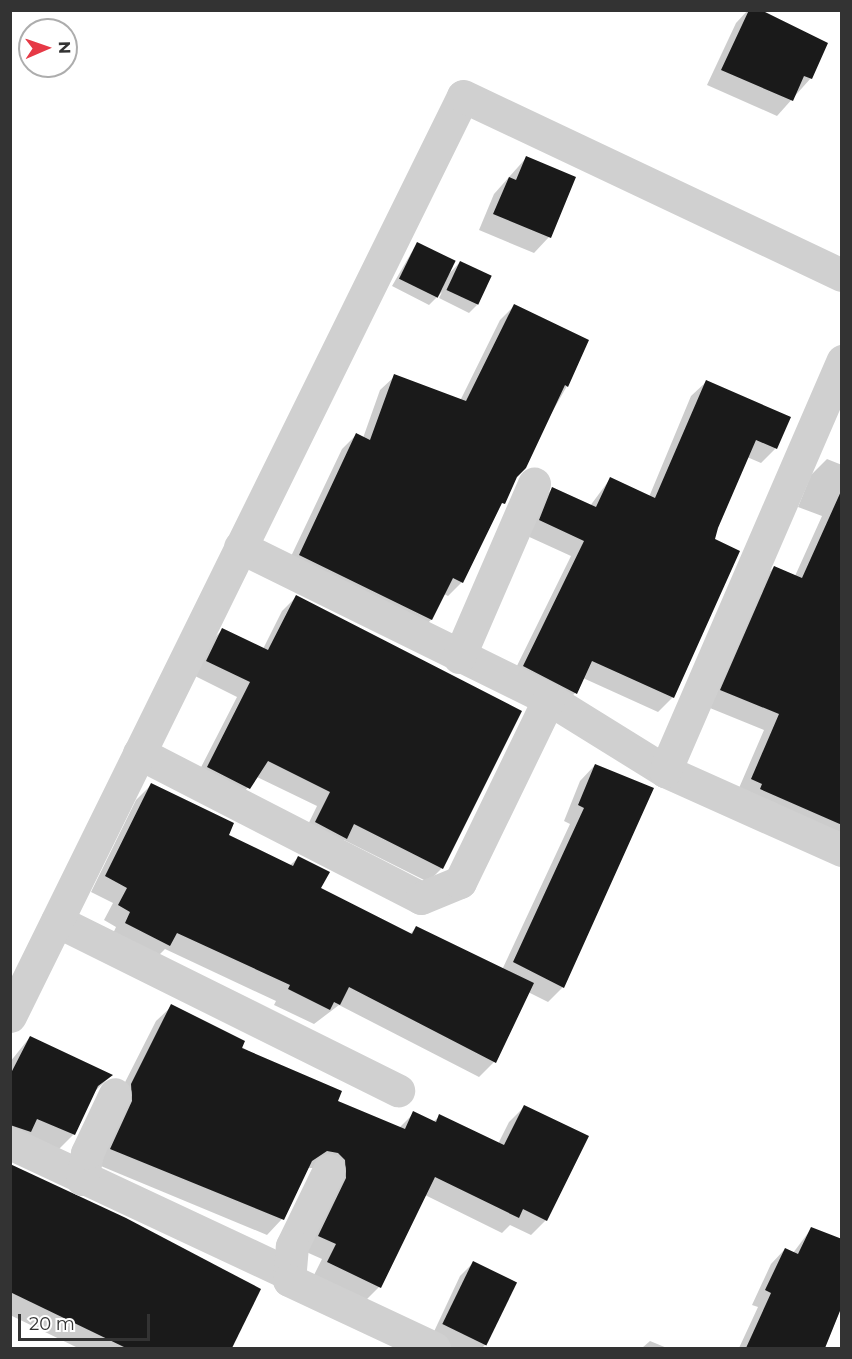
<!DOCTYPE html>
<html>
<head>
<meta charset="utf-8">
<style>
	body { margin:0 }
	#map { position:relative; width:852px; height:1359px; overflow:hidden; background:#fff; font-family:Montserrat,sans-serif }
	div>[style] { position:absolute }
	[style*='--x'] { left:calc(var(--x)*1px); top:calc(var(--y)*1px); width:calc(var(--w)*1px); rotate:calc(var(--a)*1deg) }
	.shadow>* { inset:0; background:#0003 }
	.building>* { inset:0; background:#1a1a1a; transform-origin:0 0 }
	.minor>* { height:33px; margin:-16.5px; padding:0 16.5px; transform-origin:16.5px; border-radius:16.5px; background:#d0d0d0 }
	span { translate:-50% -50%; white-space:nowrap; text-align:center; line-height:1.15; -webkit-text-stroke:6px #fff; paint-order:stroke }
	.frame { position:absolute; inset:0; border:12px solid #333; pointer-events:none }
	.north { position:absolute; left:18px; top:18px; width:60px; height:60px; box-sizing:border-box; background:#fff; border:2px solid #adadad; border-radius:50%; rotate:88deg; font-size:16px; font-weight:700; line-height:24px; text-align:center; color:#333 }
	.north::after { content:''; display:block; margin:auto; width:21px; height:27px; background:#e63946; clip-path:polygon(50% 0,100% 100%,50% 72%,0 100%) }
	.scale { position:absolute; left:18px; top:1314px; width:132px; height:27px; box-sizing:border-box; border:3px solid #333; border-top:0; padding-left:8px; font-size:18px; line-height:21px; white-space:nowrap; color:#333; -webkit-text-stroke:4px #fff; paint-order:stroke }
</style>
</head>
<body>
<div id="map">
	<div class="shadow">
		<i style="clip-path:polygon(748px 10px,757px 10px,811px 78px,777px 116px,707px 85px,736px 23px)"></i>
		<i style="clip-path:polygon(526px 158px,549px 237px,534px 253px,479px 230px,494px 194px)"></i>
		<i style="clip-path:polygon(417px 243px,448px 275px,460px 262px,477px 305px,469px 313px,439px 298px,442px 292px,429px 305px,392px 286px)"></i>
		<i style="clip-path:polygon(514px 306px,567px 386px,496px 511px,462px 582px,448px 596px,444px 594px,431px 620px,416px 634px,285px 569px,342px 449px,356px 435px,363px 438px,380px 390px,395px 376px,460px 401px,500px 320px)"></i>
		<i style="clip-path:polygon(706px 382px,789px 418px,775px 449px,761px 463px,747px 457px,717px 527px,673px 697px,658px 712px,583px 678px,575px 693px,561px 708px,510px 680px,571px 556px,525px 535px,538px 504px,552px 489px,590px 506px,610px 479px,649px 497px,691px 396px)"></i>
		<i style="clip-path:polygon(827px 459px,842px 465px,842px 846px,736px 795px,764px 730px,705px 706px,759px 583px,774px 567px,795px 576px,822px 516px,798px 507px,811px 475px)"></i>
		<i style="clip-path:polygon(296px 597px,442px 868px,428px 882px,344px 840px,331px 852px,302px 837px,317px 806px,257px 777px,235px 802px,194px 781px,237px 697px,193px 675px,208px 644px,222px 630px,263px 649px,282px 611px)"></i>
		<i style="clip-path:polygon(595px 765px,563px 987px,548px 1002px,528px 992px,494px 1062px,479px 1077px,339px 1005px,314px 1024px,274px 1005px,276px 1001px,165px 949px,154px 960px,111px 938px,116px 927px,104px 920px,113px 903px,91px 892px,136px 800px,151px 785px,227px 835px,289px 866px,298px 858px,319px 889px,410px 934px,416px 928px,502px 970px,570px 824px,564px 821px,580px 781px)"></i>
		<i style="clip-path:polygon(172px 1006px,336px 1102px,399px 1128px,414px 1113px,433px 1122px,440px 1116px,498px 1144px,509px 1122px,524px 1107px,546px 1220px,531px 1235px,510px 1225px,502px 1233px,425px 1195px,379px 1287px,364px 1302px,313px 1277px,322px 1259px,304px 1251px,322px 1168px,307px 1168px,282px 1219px,267px 1235px,96px 1164px,116px 1100px,156px 1021px)"></i>
		<i style="clip-path:polygon(30px 1037px,111px 1076px,95px 1091px,74px 1134px,58px 1150px,10px 1146px,10px 1062px)"></i>
		<i style="clip-path:polygon(10px 1164px,259px 1290px,230px 1348px,78px 1348px,10px 1315px)"></i>
		<i style="clip-path:polygon(811px 1229px,842px 1305px,825px 1348px,739px 1348px,758px 1307px,752px 1305px,771px 1264px,785px 1249px,793px 1253px)"></i>
		<i style="clip-path:polygon(473px 1263px,515px 1283px,486px 1344px,482px 1348px,453px 1348px,431px 1338px,460px 1276px)"></i>
		<i style="clip-path:polygon(650px 1341px,667px 1348px,642px 1348px)"></i>
	</div>
	<div class="building">
		<i style="clip-path:polygon(749px 10px,761px 10px,828px 43px,812px 79px,804px 76px,793px 101px,721px 70px)"></i>
		<i style="clip-path:polygon(526px 156px,576px 177px,551px 238px,493px 214px,509px 177px,516px 180px)"></i>
		<i style="left:417px;top:242px;width:43px;height:41px;rotate:26deg"></i>
		<i style="left:460px;top:261px;width:35px;height:32px;rotate:25deg"></i>
		<i style="clip-path:polygon(514px 304px,589px 340px,568px 387px,565px 385px,526px 468px,517px 477px,505px 504px,502px 503px,463px 583px,453px 578px,432px 620px,299px 555px,356px 433px,370px 440px,394px 374px,466px 401px)"></i>
		<i style="clip-path:polygon(706px 380px,791px 417px,777px 449px,756px 440px,718px 528px,715px 539px,740px 551px,674px 698px,592px 661px,577px 694px,523px 666px,584px 541px,539px 520px,552px 487px,596px 507px,610px 477px,655px 498px)"></i>
		<i style="clip-path:polygon(842px 489px,842px 825px,760px 789px,762px 784px,751px 779px,779px 714px,720px 690px,774px 566px,802px 578px)"></i>
		<i style="clip-path:polygon(296px 595px,522px 711px,443px 869px,354px 824px,347px 839px,315px 822px,330px 792px,268px 761px,250px 789px,207px 767px,250px 682px,206px 661px,222px 628px,268px 650px)"></i>
		<i style="clip-path:polygon(595px 764px,654px 788px,564px 988px,513px 962px,584px 808px,578px 805px)"></i>
		<i style="clip-path:polygon(151px 783px,234px 823px,229px 835px,293px 866px,298px 856px,330px 872px,321px 888px,412px 934px,416px 926px,534px 983px,496px 1063px,349px 987px,340px 1005px,334px 1002px,330px 1010px,288px 989px,290px 985px,177px 933px,170px 946px,125px 923px,130px 912px,118px 905px,127px 888px,105px 876px)"></i>
		<i style="clip-path:polygon(171px 1004px,245px 1041px,242px 1048px,342px 1091px,338px 1101px,405px 1129px,413px 1111px,436px 1122px,439px 1114px,504px 1145px,524px 1105px,589px 1136px,547px 1221px,523px 1209px,519px 1218px,435px 1177px,381px 1288px,327px 1262px,336px 1244px,318px 1236px,346px 1178px,345px 1160px,338px 1153px,327px 1151px,312px 1161px,284px 1220px,110px 1149px,132px 1101px,131px 1084px)"></i>
		<i style="clip-path:polygon(30px 1036px,113px 1075px,98px 1086px,75px 1135px,37px 1119px,31px 1132px,10px 1125px,10px 1075px)"></i>
		<i style="clip-path:polygon(10px 1164px,126px 1218px,261px 1289px,232px 1348px,126px 1348px,10px 1292px)"></i>
		<i style="clip-path:polygon(811px 1227px,842px 1239px,842px 1306px,825px 1348px,746px 1348px,771px 1293px,765px 1290px,785px 1248px,798px 1254px)"></i>
		<i style="left:473px;top:1261px;width:49px;height:70px;rotate:26deg"></i>
	</div>
	<div class="minor">
		<i style="--x:240;--y:547;--w:344;--a:26.2"></i>
		<i style="--x:549;--y:699;--w:137;--a:31.8"></i>
		<i style="--x:665;--y:771;--w:194;--a:24.1"></i>
		<i style="--x:459;--y:657;--w:189;--a:-66.6"></i>
		<i style="--x:139;--y:753;--w:317;--a:27.2"></i>
		<i style="--x:421;--y:898;--w:42;--a:-22.3"></i>
		<i style="--x:460;--y:882;--w:203;--a:-64.1"></i>
		<i style="--x:665;--y:771;--w:447;--a:-66.6"></i>
		<i style="--x:57;--y:921;--w:381;--a:26.4"></i>
		<i style="--x:10;--y:1016;--w:1025;--a:-63.78"></i>
		<i style="--x:463;--y:96;--w:419;--a:25.3"></i>
		<i style="--x:10;--y:1143;--w:309;--a:25.1"></i>
		<i style="--x:329;--y:1170;--w:85;--a:116"></i>
		<i style="--x:292;--y:1246;--w:34;--a:95"></i>
		<i style="--x:289;--y:1280;--w:160;--a:25.1"></i>
		<i style="--x:82;--y:1179;--w:26;--a:-79"></i>
		<i style="--x:87;--y:1153;--w:65;--a:-64.6"></i>
	</div>
	<div class="frame"></div>
	<div class="north">N</div>
	<div class="scale">20 m</div>
</div>
</body>
</html>
